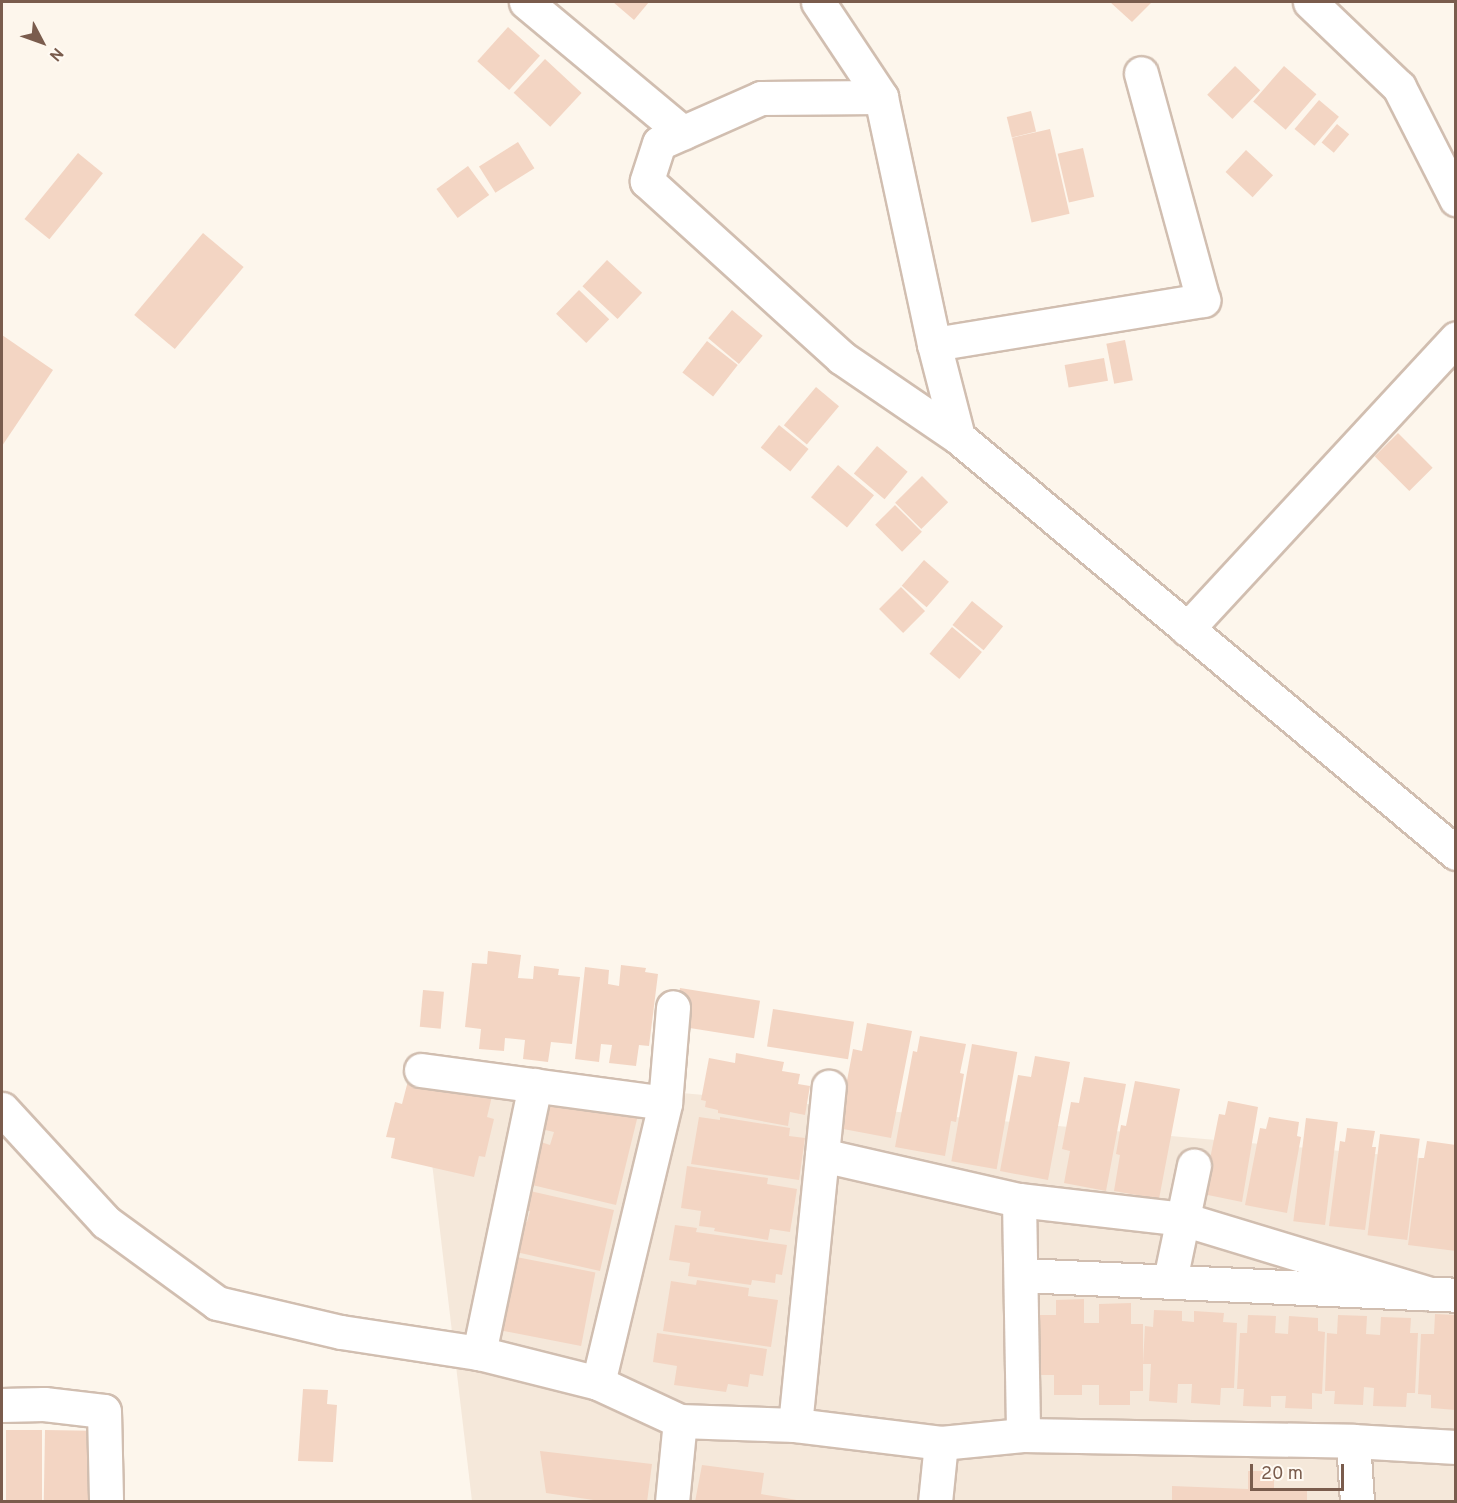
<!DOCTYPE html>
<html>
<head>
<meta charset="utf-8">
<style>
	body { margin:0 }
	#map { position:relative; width:1457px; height:1503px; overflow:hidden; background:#fdf6ec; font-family:Overpass,sans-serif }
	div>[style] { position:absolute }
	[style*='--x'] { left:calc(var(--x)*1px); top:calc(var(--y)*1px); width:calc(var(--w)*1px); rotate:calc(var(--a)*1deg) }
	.residential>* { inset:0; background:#f5e8da }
	.building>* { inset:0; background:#f3d5c3; transform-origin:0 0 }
	.roads { filter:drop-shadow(2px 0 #d1beb0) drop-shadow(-2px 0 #d1beb0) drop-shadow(0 2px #d1beb0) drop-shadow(0 -2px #d1beb0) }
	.minor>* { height:33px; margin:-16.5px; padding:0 16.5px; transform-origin:16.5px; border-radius:16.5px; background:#fff }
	span { translate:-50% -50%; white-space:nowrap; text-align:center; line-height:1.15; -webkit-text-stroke:4.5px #fffaf3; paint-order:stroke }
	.frame { position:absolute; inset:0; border:3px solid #7a5c4d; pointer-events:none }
	.north { position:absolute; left:12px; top:12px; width:60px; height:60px; -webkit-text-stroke:4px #fffaf3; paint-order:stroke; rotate:131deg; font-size:16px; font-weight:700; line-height:24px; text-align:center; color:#7a5c4d }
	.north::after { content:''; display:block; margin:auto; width:21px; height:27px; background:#7a5c4d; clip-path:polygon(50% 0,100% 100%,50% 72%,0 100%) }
	.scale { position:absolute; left:1250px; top:1464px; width:94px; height:27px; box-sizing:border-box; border:3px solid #7a5c4d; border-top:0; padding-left:8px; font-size:18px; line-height:21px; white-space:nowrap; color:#7a5c4d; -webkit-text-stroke:4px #fffaf3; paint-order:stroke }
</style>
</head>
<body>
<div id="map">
	<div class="residential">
		<i style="clip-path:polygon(421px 1070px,1455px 1161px,1455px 1501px,472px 1501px)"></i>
	</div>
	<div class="building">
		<i style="clip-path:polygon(613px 2px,649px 2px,634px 20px)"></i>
		<i style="clip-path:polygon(1110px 2px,1152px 2px,1132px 22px)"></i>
		<i style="left:508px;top:27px;width:43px;height:46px;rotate:42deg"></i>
		<i style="left:545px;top:59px;width:50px;height:46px;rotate:43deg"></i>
		<i style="left:1235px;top:66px;width:35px;height:40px;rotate:44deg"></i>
		<i style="left:1284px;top:66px;width:43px;height:47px;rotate:41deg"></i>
		<i style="left:1319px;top:100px;width:26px;height:38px;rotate:40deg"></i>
		<i style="left:1031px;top:111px;width:21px;height:25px;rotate:76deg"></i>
		<i style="left:1337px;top:124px;width:16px;height:24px;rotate:40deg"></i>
		<i style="left:1050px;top:129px;width:87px;height:39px;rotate:77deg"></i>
		<i style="left:518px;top:142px;width:31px;height:46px;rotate:58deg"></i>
		<i style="left:1083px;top:148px;width:50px;height:26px;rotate:77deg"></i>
		<i style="left:1246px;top:150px;width:37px;height:30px;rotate:43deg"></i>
		<i style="left:78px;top:153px;width:32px;height:85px;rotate:39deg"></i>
		<i style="left:468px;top:166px;width:36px;height:39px;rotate:54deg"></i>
		<i style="left:203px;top:233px;width:53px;height:107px;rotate:40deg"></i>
		<i style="left:607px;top:260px;width:48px;height:36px;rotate:43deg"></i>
		<i style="left:579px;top:290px;width:42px;height:33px;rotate:44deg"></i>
		<i style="left:732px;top:310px;width:40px;height:37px;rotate:40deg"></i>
		<i style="clip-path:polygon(2px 335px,53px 370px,2px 446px)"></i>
		<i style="left:1125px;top:340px;width:41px;height:19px;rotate:79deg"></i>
		<i style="left:707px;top:341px;width:39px;height:40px;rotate:38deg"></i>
		<i style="left:1104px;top:358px;width:23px;height:40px;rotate:80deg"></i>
		<i style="left:816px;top:387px;width:30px;height:50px;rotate:40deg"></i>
		<i style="left:779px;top:425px;width:38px;height:29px;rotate:39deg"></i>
		<i style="left:1398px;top:433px;width:49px;height:33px;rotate:45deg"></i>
		<i style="left:877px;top:446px;width:40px;height:36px;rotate:40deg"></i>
		<i style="left:838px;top:465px;width:47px;height:42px;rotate:40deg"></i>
		<i style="left:922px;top:476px;width:37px;height:38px;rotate:45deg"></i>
		<i style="left:895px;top:505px;width:38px;height:28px;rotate:45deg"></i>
		<i style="left:924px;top:560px;width:33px;height:34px;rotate:41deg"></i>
		<i style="left:901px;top:587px;width:34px;height:31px;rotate:45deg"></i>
		<i style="left:972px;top:601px;width:40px;height:31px;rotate:39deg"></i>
		<i style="left:952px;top:627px;width:39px;height:35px;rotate:40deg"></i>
		<i style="clip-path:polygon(488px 951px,521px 955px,518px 978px,533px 979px,534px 966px,559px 969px,558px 975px,580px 977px,572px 1044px,551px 1042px,548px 1062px,523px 1059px,525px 1040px,505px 1038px,504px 1051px,479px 1049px,481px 1029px,465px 1027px,472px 963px,487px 964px)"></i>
		<i style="clip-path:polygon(621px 965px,646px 968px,645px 972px,658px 974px,649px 1046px,639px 1045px,636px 1066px,609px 1063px,612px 1045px,601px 1044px,599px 1062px,575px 1059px,585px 967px,609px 970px,608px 984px,619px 986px)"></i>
		<i style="left:680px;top:988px;width:81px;height:38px;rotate:9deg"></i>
		<i style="left:423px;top:990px;width:21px;height:37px;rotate:5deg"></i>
		<i style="left:773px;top:1009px;width:82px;height:38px;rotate:9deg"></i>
		<i style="clip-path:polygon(867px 1023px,912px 1031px,891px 1138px,838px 1128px,853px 1049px,862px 1051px)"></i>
		<i style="clip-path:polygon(920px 1036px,966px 1044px,960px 1073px,964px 1074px,956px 1122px,951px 1121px,945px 1156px,895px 1147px,913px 1051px,917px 1052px)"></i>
		<i style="left:972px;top:1044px;width:46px;height:119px;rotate:10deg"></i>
		<i style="clip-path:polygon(736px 1053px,784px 1062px,782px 1071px,800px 1074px,798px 1084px,810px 1086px,805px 1115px,790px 1112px,788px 1126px,718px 1113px,718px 1110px,705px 1107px,706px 1101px,701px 1100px,709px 1058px,735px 1063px)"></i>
		<i style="clip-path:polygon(1035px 1056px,1070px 1062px,1048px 1180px,1000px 1171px,1018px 1075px,1031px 1077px)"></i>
		<i style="clip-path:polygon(410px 1073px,493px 1092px,487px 1117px,494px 1119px,485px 1157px,479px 1156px,474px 1177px,391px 1158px,395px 1138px,386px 1137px,395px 1102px,402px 1104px)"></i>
		<i style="clip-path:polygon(1084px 1077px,1126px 1084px,1106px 1191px,1064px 1183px,1070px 1151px,1062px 1149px,1071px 1102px,1079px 1103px)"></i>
		<i style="clip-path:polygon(1135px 1081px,1180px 1089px,1159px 1199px,1114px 1191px,1120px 1155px,1116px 1154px,1121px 1125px,1126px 1126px)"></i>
		<i style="clip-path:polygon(555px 1095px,638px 1115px,616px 1205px,528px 1184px,538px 1141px,550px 1145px,554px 1132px,541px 1129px,547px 1104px,553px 1105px)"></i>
		<i style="clip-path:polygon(1228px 1101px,1258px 1107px,1242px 1202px,1203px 1194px,1219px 1114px,1225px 1115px)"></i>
		<i style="clip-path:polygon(699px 1117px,720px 1120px,720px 1117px,790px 1128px,789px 1136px,805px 1138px,799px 1180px,691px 1164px)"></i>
		<i style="clip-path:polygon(1269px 1117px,1299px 1122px,1297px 1136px,1301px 1137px,1287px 1213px,1245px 1205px,1260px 1128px,1266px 1129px)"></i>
		<i style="left:1306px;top:1118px;width:32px;height:104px;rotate:7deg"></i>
		<i style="clip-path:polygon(1347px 1128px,1375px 1131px,1372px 1147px,1376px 1147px,1365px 1230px,1329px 1226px,1340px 1141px,1345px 1142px)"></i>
		<i style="left:1380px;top:1134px;width:40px;height:102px;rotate:7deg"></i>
		<i style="clip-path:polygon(1427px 1141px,1456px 1145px,1456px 1251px,1408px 1245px,1419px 1158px,1424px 1158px)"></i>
		<i style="clip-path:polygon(687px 1166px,768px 1178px,767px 1184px,797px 1189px,790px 1232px,770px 1229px,768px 1240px,714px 1231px,715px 1228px,699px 1226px,701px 1211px,681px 1208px)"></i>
		<i style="clip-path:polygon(530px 1191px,614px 1210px,600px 1271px,516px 1252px,523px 1221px,527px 1222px,530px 1211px,526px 1210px)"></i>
		<i style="clip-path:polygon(675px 1225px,697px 1228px,696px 1232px,787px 1245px,782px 1275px,776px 1274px,775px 1283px,752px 1280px,751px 1285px,688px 1276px,690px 1263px,669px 1260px)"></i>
		<i style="left:511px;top:1256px;width:86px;height:75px;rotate:11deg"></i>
		<i style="clip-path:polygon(697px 1280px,749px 1288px,748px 1296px,778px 1300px,771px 1347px,663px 1331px,671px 1281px,696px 1285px)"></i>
		<i style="clip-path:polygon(1084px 1299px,1084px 1323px,1099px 1323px,1099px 1304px,1131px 1303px,1131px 1324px,1143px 1324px,1143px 1391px,1130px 1391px,1130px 1405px,1099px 1405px,1099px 1385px,1082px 1385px,1082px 1395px,1054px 1395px,1054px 1375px,1039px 1375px,1039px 1315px,1056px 1315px,1056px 1300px)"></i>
		<i style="clip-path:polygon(1154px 1310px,1182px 1311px,1182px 1321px,1194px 1322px,1194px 1311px,1224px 1313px,1223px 1322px,1237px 1323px,1234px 1388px,1221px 1388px,1220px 1405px,1191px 1403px,1192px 1384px,1178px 1384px,1177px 1403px,1149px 1401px,1151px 1364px,1143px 1364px,1145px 1326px,1153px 1327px)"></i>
		<i style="clip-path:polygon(1435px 1314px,1456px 1315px,1456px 1410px,1431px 1408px,1431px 1395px,1418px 1394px,1421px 1334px,1434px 1334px)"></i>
		<i style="clip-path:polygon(1248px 1315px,1276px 1316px,1275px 1333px,1288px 1334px,1289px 1316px,1318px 1318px,1318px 1331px,1325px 1332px,1322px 1394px,1312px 1393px,1312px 1409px,1285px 1408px,1286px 1396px,1271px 1396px,1271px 1407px,1243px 1406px,1244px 1389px,1237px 1389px,1240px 1333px,1247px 1333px)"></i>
		<i style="clip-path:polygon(1338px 1315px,1367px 1316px,1366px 1334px,1380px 1335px,1381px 1317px,1411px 1318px,1410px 1333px,1418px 1333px,1415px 1393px,1407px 1393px,1406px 1407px,1373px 1406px,1374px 1388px,1364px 1387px,1363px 1405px,1334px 1404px,1335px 1391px,1325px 1391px,1327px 1333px,1337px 1334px)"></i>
		<i style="clip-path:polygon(657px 1333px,767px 1349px,763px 1376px,750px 1374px,748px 1387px,728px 1384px,726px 1392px,674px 1385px,677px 1366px,653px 1362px)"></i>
		<i style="clip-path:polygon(303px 1389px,328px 1390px,327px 1404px,337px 1405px,333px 1462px,298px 1461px)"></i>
		<i style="left:6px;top:1430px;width:36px;height:72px"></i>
		<i style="left:45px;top:1430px;width:47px;height:72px;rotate:1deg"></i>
		<i style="clip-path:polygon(540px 1451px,652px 1464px,647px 1502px,607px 1502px,546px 1493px)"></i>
		<i style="clip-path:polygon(702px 1465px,764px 1473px,761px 1494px,809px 1502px,695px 1502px)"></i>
		<i style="clip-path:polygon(1248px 1471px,1274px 1471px,1274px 1490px,1307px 1490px,1307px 1502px,1172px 1502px,1172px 1486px,1248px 1489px)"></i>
	</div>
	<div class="roads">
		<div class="minor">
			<i style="--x:526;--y:2;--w:204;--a:39.8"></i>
			<i style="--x:818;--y:2;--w:114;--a:56.4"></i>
			<i style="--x:881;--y:97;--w:253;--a:77.9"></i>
			<i style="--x:934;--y:344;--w:96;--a:75.5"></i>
			<i style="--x:1310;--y:2;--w:123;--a:43.7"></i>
			<i style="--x:1399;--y:87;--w:126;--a:63"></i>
			<i style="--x:881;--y:97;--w:120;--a:179.5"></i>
			<i style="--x:761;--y:98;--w:111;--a:156.2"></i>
			<i style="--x:659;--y:143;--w:40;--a:108"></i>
			<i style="--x:647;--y:181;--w:263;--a:42.2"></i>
			<i style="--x:842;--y:358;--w:140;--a:34.3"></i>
			<i style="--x:958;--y:437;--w:649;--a:39.87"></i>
			<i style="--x:934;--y:344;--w:273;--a:-9.3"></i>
			<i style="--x:1203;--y:300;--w:235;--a:-105.3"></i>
			<i style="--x:1187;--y:629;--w:396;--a:-47.2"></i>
			<i style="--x:421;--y:1070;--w:246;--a:7.7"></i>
			<i style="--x:535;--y:1085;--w:274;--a:101.8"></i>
			<i style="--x:479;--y:1353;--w:123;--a:14.1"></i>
			<i style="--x:598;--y:1383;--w:90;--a:24.9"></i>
			<i style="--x:680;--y:1421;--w:115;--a:2"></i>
			<i style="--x:795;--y:1425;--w:147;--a:7"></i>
			<i style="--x:941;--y:1443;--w:82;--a:-5.6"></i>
			<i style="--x:1023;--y:1435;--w:330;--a:1"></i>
			<i style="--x:1353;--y:1441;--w:103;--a:3.3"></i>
			<i style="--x:2;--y:1109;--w:154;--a:47.4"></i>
			<i style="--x:106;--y:1222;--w:137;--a:36.1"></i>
			<i style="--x:217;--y:1303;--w:127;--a:13.2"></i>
			<i style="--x:341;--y:1332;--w:140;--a:8.7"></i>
			<i style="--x:822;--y:1155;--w:202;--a:12.9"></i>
			<i style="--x:1019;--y:1200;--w:165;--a:6.6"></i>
			<i style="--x:1183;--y:1219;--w:254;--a:16.9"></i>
			<i style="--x:1019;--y:1200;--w:235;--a:89"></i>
			<i style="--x:1021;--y:1275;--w:435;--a:2.6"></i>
			<i style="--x:1170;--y:1280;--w:117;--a:-78.2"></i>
			<i style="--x:598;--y:1383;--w:288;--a:-76.5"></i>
			<i style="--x:665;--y:1103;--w:96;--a:-85.2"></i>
			<i style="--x:2;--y:1405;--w:42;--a:-1.4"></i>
			<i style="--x:44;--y:1404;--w:60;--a:6.7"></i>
			<i style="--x:104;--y:1411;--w:91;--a:88.7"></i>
			<i style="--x:795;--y:1425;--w:340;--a:-84.3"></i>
			<i style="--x:1353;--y:1441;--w:61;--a:86.2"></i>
			<i style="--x:672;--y:1502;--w:81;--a:-84.4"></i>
			<i style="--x:935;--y:1502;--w:59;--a:-84.2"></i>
		</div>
	</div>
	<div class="frame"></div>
	<div class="north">N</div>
	<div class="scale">20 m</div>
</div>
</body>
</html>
